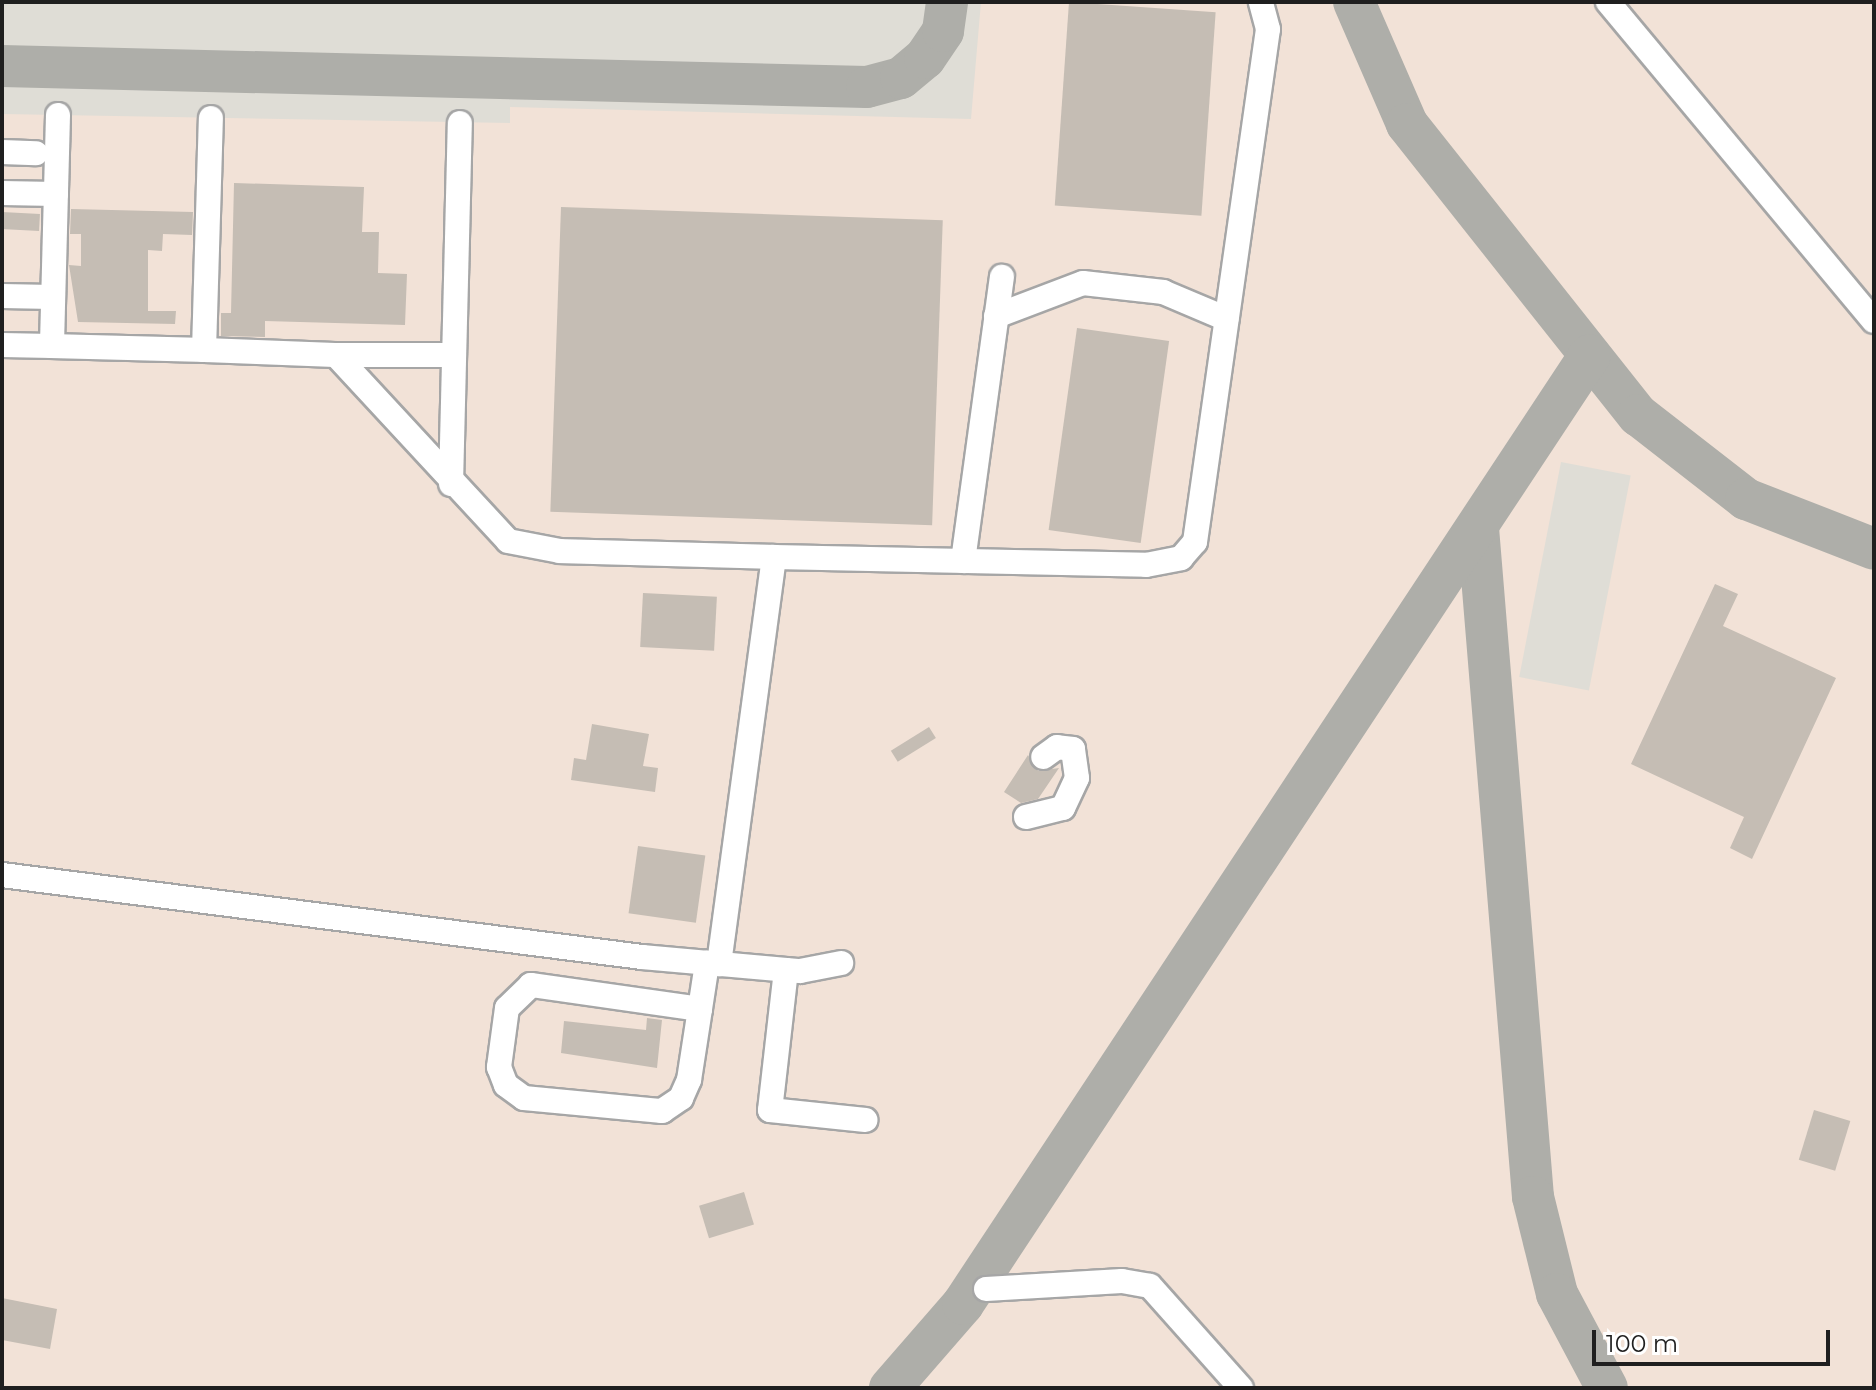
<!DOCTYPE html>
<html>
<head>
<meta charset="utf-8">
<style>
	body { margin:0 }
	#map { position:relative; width:1876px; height:1390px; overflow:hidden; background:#f0eee5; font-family:Montserrat,sans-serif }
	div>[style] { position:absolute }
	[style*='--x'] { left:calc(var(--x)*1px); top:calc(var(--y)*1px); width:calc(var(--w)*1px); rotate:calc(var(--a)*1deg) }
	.military>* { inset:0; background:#f2e2d7; transform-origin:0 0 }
	.airport>* { inset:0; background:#dfddd6; transform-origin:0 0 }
	.taxiway>* { height:42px; margin:-21px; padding:0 21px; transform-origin:21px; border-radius:21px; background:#aeaea9 }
	.building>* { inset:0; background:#c5bdb4; transform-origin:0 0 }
	.roads { filter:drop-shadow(2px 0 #a6a6a6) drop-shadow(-2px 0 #a6a6a6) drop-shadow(0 2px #a6a6a6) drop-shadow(0 -2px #a6a6a6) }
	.minor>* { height:24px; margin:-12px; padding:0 12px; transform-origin:12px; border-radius:12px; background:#fff }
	span { translate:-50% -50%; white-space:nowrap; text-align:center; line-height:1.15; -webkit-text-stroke:7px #fff; paint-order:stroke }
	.frame { position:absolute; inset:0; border:4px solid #1f1f1f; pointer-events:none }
	.scale { position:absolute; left:1592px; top:1330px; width:238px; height:36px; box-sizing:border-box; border:4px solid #1f1f1f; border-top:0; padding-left:10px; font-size:24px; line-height:28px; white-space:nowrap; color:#1f1f1f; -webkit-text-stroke:6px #fff; paint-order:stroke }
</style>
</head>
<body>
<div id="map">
	<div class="military">
		<i style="left:2px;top:2px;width:1872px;height:1386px"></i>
	</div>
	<div class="airport">
		<i style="clip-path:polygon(2px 2px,981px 2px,971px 119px,510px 107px,510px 123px,2px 114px)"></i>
		<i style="left:1561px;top:462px;width:71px;height:219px;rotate:11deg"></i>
	</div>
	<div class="taxiway">
		<i style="--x:1354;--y:2;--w:133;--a:66.5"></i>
		<i style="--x:1407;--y:124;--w:372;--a:51.6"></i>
		<i style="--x:1638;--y:415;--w:137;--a:37.9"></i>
		<i style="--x:1746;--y:499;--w:137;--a:21.3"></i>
		<i style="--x:2;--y:66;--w:865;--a:1.39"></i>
		<i style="--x:867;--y:87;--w:35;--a:-15"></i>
		<i style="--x:901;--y:78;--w:31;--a:-40"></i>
		<i style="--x:925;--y:58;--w:32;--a:-56"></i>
		<i style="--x:943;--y:31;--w:29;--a:-82"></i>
		<i style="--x:1478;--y:528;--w:671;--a:85.3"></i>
		<i style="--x:1533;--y:1197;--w:100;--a:76.1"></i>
		<i style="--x:1557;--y:1294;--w:106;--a:62"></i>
		<i style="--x:890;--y:1388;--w:111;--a:-49"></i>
		<i style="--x:963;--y:1304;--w:1137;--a:-56.55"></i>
	</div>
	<div class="building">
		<i style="left:1069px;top:2px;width:147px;height:204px;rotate:4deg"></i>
		<i style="clip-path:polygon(234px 183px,364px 187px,362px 232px,379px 232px,378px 273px,407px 274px,405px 325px,265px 321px,265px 337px,221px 336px,221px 313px,231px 313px)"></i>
		<i style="left:561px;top:207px;width:382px;height:305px;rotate:2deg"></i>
		<i style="clip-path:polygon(71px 209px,193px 212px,192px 235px,163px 234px,162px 251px,148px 250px,148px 311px,176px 311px,175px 324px,78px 322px,69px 265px,81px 266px,81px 234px,70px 234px)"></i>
		<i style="left:2px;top:212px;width:38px;height:17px;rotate:3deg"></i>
		<i style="left:1077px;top:328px;width:93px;height:204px;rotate:8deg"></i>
		<i style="clip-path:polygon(1715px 584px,1738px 594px,1723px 626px,1836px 678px,1752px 859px,1730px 848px,1744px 817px,1631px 764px)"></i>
		<i style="left:643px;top:593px;width:74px;height:54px;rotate:3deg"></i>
		<i style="clip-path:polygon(592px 724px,649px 734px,643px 766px,658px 768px,655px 792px,571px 780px,574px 758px,586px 760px)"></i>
		<i style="left:929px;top:727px;width:13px;height:45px;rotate:58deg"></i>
		<i style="clip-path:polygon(1028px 755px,1038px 771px,1059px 768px,1038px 799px,1021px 803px,1004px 792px)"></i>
		<i style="left:638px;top:846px;width:68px;height:68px;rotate:8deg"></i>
		<i style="clip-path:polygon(647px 1018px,662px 1020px,657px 1068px,561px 1053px,564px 1021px,646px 1030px)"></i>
		<i style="left:1814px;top:1110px;width:38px;height:52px;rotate:17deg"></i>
		<i style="left:744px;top:1192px;width:34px;height:47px;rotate:73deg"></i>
		<i style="clip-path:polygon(2px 1298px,57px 1309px,50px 1349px,2px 1340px)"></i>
	</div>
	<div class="roads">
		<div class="minor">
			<i style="--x:1608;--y:2;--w:415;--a:50.2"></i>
			<i style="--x:58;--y:115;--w:231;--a:91.5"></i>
			<i style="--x:52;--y:346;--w:152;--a:1.5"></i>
			<i style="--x:204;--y:350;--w:232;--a:-88.3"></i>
			<i style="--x:2;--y:152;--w:34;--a:2"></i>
			<i style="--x:2;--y:193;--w:54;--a:1.1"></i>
			<i style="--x:2;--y:296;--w:51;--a:1.1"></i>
			<i style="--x:996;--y:316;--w:93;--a:-20.8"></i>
			<i style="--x:1083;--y:283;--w:81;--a:6.4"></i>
			<i style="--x:1163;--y:292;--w:69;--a:22.9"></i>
			<i style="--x:2;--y:345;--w:50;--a:1.1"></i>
			<i style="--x:204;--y:350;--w:132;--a:2.2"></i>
			<i style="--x:336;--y:355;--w:253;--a:47.2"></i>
			<i style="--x:508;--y:541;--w:53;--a:10.9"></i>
			<i style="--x:560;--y:551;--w:214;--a:1.6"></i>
			<i style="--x:774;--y:557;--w:411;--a:97.7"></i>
			<i style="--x:336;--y:355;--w:118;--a:0"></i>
			<i style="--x:451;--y:484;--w:361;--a:-88.6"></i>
			<i style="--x:774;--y:557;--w:372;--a:1.2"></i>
			<i style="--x:1146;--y:565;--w:36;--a:-11"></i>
			<i style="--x:1181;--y:558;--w:21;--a:-49"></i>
			<i style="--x:1195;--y:542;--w:518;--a:-81.9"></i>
			<i style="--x:1268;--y:29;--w:28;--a:-105"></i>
			<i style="--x:963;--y:561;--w:287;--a:-82.2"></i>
			<i style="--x:1026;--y:817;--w:38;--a:-14"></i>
			<i style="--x:1063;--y:808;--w:33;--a:-65"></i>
			<i style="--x:1077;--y:778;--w:29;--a:-98"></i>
			<i style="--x:1073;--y:749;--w:16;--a:-173"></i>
			<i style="--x:1057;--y:747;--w:17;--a:144"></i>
			<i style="--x:2;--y:875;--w:645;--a:7.3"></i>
			<i style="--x:642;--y:957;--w:159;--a:5.1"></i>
			<i style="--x:800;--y:971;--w:42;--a:-11"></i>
			<i style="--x:786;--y:970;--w:141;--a:96.5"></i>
			<i style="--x:770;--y:1110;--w:96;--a:6"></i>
			<i style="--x:700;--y:1009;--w:171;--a:-171.9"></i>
			<i style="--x:531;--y:985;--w:33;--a:136"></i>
			<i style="--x:507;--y:1008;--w:60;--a:97.7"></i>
			<i style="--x:499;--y:1067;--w:19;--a:69"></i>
			<i style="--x:506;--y:1085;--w:22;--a:36"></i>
			<i style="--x:524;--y:1098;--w:139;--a:5.4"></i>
			<i style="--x:662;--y:1111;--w:23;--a:-34"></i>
			<i style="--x:681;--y:1098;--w:20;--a:-66"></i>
			<i style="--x:689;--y:1080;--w:72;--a:-81.2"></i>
			<i style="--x:700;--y:1009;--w:47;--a:-81.3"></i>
			<i style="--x:986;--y:1289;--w:136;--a:-3.4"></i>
			<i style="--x:1122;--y:1281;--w:28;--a:10"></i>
			<i style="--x:1150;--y:1286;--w:137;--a:48.3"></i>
		</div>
	</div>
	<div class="frame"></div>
	<div class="scale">100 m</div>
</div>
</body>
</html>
